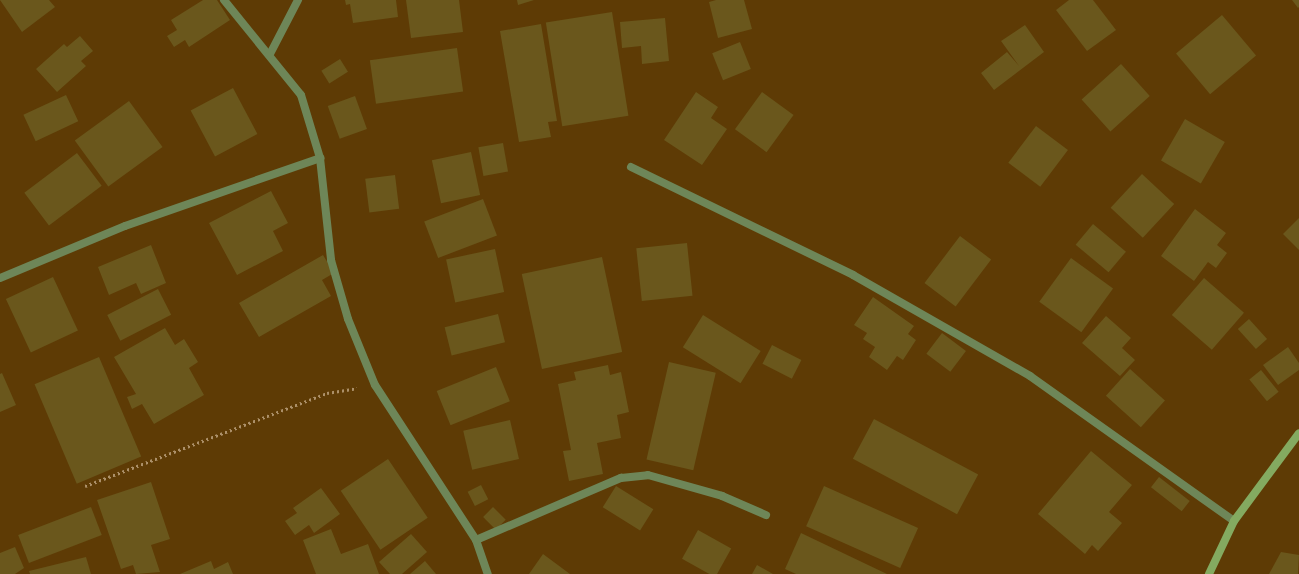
<!DOCTYPE html>
<html>
<head>
<meta charset="utf-8">
<style>
	body { margin:0 }
	#map { position:relative; width:1299px; height:574px; overflow:hidden; background:#5e3b05; font-family:Overpass,sans-serif }
	div>[style] { position:absolute }
	[style*='--x'] { left:calc(var(--x)*1px); top:calc(var(--y)*1px); width:calc(var(--w)*1px); rotate:calc(var(--a)*1deg) }
	.building>* { inset:0; background:#6a571c; transform-origin:0 0 }
	.path>* { height:2.5px; margin-top:-1.25px; transform-origin:0; background:repeating-linear-gradient(90deg,#ac9069 0 2px,transparent 0 5px) }
	.street>* { height:8px; margin:-4px; padding:0 4px; transform-origin:4px; border-radius:4px; background:#6e8658 }
	.secondary>* { height:8px; margin:-4px; padding:0 4px; transform-origin:4px; border-radius:4px; background:#84aa60 }
	span { translate:-50% -50%; white-space:nowrap; text-align:center; line-height:1.15; -webkit-text-stroke:3px #372713; paint-order:stroke }
</style>
</head>
<body>
<div id="map">
	<div class="building">
		<i style="clip-path:polygon(0 0,49px 0,55px 7px,22px 32px)"></i>
		<i style="clip-path:polygon(203px 0,217px 0,230px 20px,189px 47px,185px 40px,174px 47px,167px 36px,177px 30px,171px 20px)"></i>
		<i style="clip-path:polygon(345px 0,396px 0,398px 17px,353px 23px,350px 4px,346px 5px)"></i>
		<i style="clip-path:polygon(406px 0,459px 0,463px 32px,411px 38px)"></i>
		<i style="clip-path:polygon(517px 0,534px 0,518px 5px)"></i>
		<i style="clip-path:polygon(716px 0,744px 0,752px 29px,718px 38px,709px 2px)"></i>
		<i style="clip-path:polygon(1069px 0,1093px 0,1116px 30px,1087px 51px,1056px 10px)"></i>
		<i style="clip-path:polygon(1292px 0,1299px 0,1299px 7px,1298px 8px)"></i>
		<i style="left:612px;top:12px;width:105px;height:67px;rotate:81deg"></i>
		<i style="left:1222px;top:15px;width:53px;height:60px;rotate:50deg"></i>
		<i style="clip-path:polygon(665px 18px,669px 61px,642px 64px,641px 46px,622px 48px,620px 22px)"></i>
		<i style="clip-path:polygon(541px 24px,557px 121px,548px 122px,551px 137px,519px 142px,500px 31px)"></i>
		<i style="clip-path:polygon(1025px 25px,1044px 52px,994px 90px,981px 73px,1007px 52px,1019px 66px,1001px 41px)"></i>
		<i style="clip-path:polygon(80px 36px,93px 51px,81px 61px,86px 66px,57px 92px,36px 69px,64px 44px,67px 47px)"></i>
		<i style="left:740px;top:42px;width:29px;height:30px;rotate:68deg"></i>
		<i style="left:457px;top:48px;width:44px;height:88px;rotate:82deg"></i>
		<i style="left:340px;top:59px;width:15px;height:22px;rotate:58deg"></i>
		<i style="left:1121px;top:64px;width:43px;height:53px;rotate:48deg"></i>
		<i style="left:233px;top:88px;width:52px;height:48px;rotate:62deg"></i>
		<i style="clip-path:polygon(696px 92px,718px 107px,711px 118px,727px 129px,702px 165px,664px 140px)"></i>
		<i style="left:762px;top:92px;width:39px;height:46px;rotate:36deg"></i>
		<i style="left:66px;top:95px;width:29px;height:47px;rotate:65deg"></i>
		<i style="left:355px;top:96px;width:35px;height:29px;rotate:70deg"></i>
		<i style="left:129px;top:101px;width:57px;height:67px;rotate:54deg"></i>
		<i style="left:1185px;top:119px;width:46px;height:48px;rotate:30deg"></i>
		<i style="left:1036px;top:126px;width:40px;height:46px;rotate:37deg"></i>
		<i style="left:503px;top:143px;width:29px;height:25px;rotate:80deg"></i>
		<i style="left:471px;top:152px;width:44px;height:40px;rotate:78deg"></i>
		<i style="left:77px;top:153px;width:41px;height:66px;rotate:53deg"></i>
		<i style="left:1142px;top:174px;width:44px;height:46px;rotate:43deg"></i>
		<i style="left:395px;top:175px;width:34px;height:30px;rotate:83deg"></i>
		<i style="clip-path:polygon(271px 191px,288px 223px,273px 231px,283px 251px,237px 275px,209px 223px)"></i>
		<i style="left:483px;top:199px;width:39px;height:63px;rotate:69deg"></i>
		<i style="clip-path:polygon(1195px 209px,1226px 233px,1217px 245px,1227px 253px,1216px 268px,1208px 262px,1194px 281px,1161px 256px)"></i>
		<i style="clip-path:polygon(1299px 218px,1299px 250px,1283px 234px)"></i>
		<i style="left:1093px;top:224px;width:43px;height:27px;rotate:40deg"></i>
		<i style="left:960px;top:236px;width:39px;height:59px;rotate:37deg"></i>
		<i style="left:687px;top:243px;width:53px;height:51px;rotate:84deg"></i>
		<i style="clip-path:polygon(151px 245px,166px 283px,141px 294px,136px 283px,109px 295px,98px 267px)"></i>
		<i style="left:495px;top:249px;width:44px;height:50px;rotate:78deg"></i>
		<i style="clip-path:polygon(323px 255px,334px 273px,322px 280px,331px 296px,259px 337px,239px 303px)"></i>
		<i style="left:602px;top:257px;width:97px;height:82px;rotate:78deg"></i>
		<i style="left:1071px;top:258px;width:52px;height:54px;rotate:36deg"></i>
		<i style="left:53px;top:277px;width:59px;height:52px;rotate:65deg"></i>
		<i style="left:1204px;top:278px;width:53px;height:49px;rotate:41deg"></i>
		<i style="left:158px;top:289px;width:29px;height:57px;rotate:63deg"></i>
		<i style="clip-path:polygon(873px 297px,914px 326px,908px 334px,916px 340px,903px 360px,897px 356px,887px 370px,869px 357px,875px 347px,863px 339px,867px 333px,854px 325px)"></i>
		<i style="left:498px;top:314px;width:29px;height:55px;rotate:76deg"></i>
		<i style="left:703px;top:315px;width:68px;height:38px;rotate:32deg"></i>
		<i style="clip-path:polygon(1106px 316px,1131px 338px,1122px 348px,1135px 360px,1120px 376px,1082px 343px)"></i>
		<i style="left:1249px;top:319px;width:27px;height:15px;rotate:48deg"></i>
		<i style="clip-path:polygon(165px 328px,175px 345px,184px 339px,198px 362px,189px 368px,204px 395px,154px 424px,142px 404px,132px 409px,127px 397px,136px 394px,114px 357px)"></i>
		<i style="left:942px;top:333px;width:30px;height:26px;rotate:37deg"></i>
		<i style="left:772px;top:345px;width:33px;height:21px;rotate:27deg"></i>
		<i style="clip-path:polygon(1288px 347px,1299px 363px,1299px 370px,1278px 385px,1263px 365px)"></i>
		<i style="left:99px;top:357px;width:108px;height:70px;rotate:67deg"></i>
		<i style="left:669px;top:362px;width:48px;height:100px;rotate:13deg"></i>
		<i style="clip-path:polygon(608px 365px,610px 375px,621px 372px,629px 412px,617px 415px,621px 438px,597px 443px,603px 474px,569px 481px,563px 451px,571px 450px,558px 384px,576px 380px,574px 372px)"></i>
		<i style="left:496px;top:367px;width:37px;height:64px;rotate:68deg"></i>
		<i style="left:1130px;top:369px;width:47px;height:36px;rotate:42deg"></i>
		<i style="left:1261px;top:370px;width:28px;height:15px;rotate:51deg"></i>
		<i style="clip-path:polygon(2px 373px,16px 405px,0 412px,0 374px)"></i>
		<i style="left:874px;top:419px;width:118px;height:45px;rotate:28deg"></i>
		<i style="left:510px;top:420px;width:40px;height:48px;rotate:77deg"></i>
		<i style="clip-path:polygon(1091px 451px,1132px 485px,1109px 512px,1122px 523px,1098px 551px,1092px 545px,1085px 554px,1038px 514px)"></i>
		<i style="left:388px;top:459px;width:71px;height:57px;rotate:56deg"></i>
		<i style="left:1159px;top:477px;width:39px;height:13px;rotate:38deg"></i>
		<i style="clip-path:polygon(151px 482px,170px 539px,151px 545px,160px 572px,136px 574px,133px 565px,121px 569px,97px 500px)"></i>
		<i style="left:481px;top:485px;width:16px;height:15px;rotate:63deg"></i>
		<i style="left:616px;top:486px;width:44px;height:25px;rotate:32deg"></i>
		<i style="left:824px;top:486px;width:103px;height:44px;rotate:24deg"></i>
		<i style="clip-path:polygon(321px 488px,340px 514px,314px 533px,309px 525px,295px 535px,285px 521px,297px 513px,293px 508px)"></i>
		<i style="left:91px;top:507px;width:30px;height:78px;rotate:69deg"></i>
		<i style="left:493px;top:507px;width:18px;height:14px;rotate:45deg"></i>
		<i style="clip-path:polygon(331px 529px,341px 554px,368px 544px,379px 574px,316px 574px,303px 540px)"></i>
		<i style="left:698px;top:530px;width:38px;height:33px;rotate:29deg"></i>
		<i style="clip-path:polygon(801px 533px,887px 574px,796px 574px,785px 569px)"></i>
		<i style="clip-path:polygon(411px 534px,427px 552px,402px 574px,390px 574px,379px 562px)"></i>
		<i style="clip-path:polygon(15px 547px,24px 568px,15px 574px,0 574px,0 553px)"></i>
		<i style="clip-path:polygon(1281px 552px,1299px 555px,1298px 574px,1269px 574px)"></i>
		<i style="clip-path:polygon(543px 554px,570px 574px,529px 574px)"></i>
		<i style="clip-path:polygon(86px 557px,91px 574px,30px 574px,29px 571px)"></i>
		<i style="clip-path:polygon(211px 561px,214px 569px,228px 562px,233px 574px,180px 574px)"></i>
		<i style="clip-path:polygon(425px 561px,436px 574px,410px 574px)"></i>
		<i style="clip-path:polygon(757px 565px,773px 574px,752px 574px)"></i>
	</div>
	<div class="path">
		<i style="--x:85;--y:486;--w:259;--a:-21"></i>
		<i style="--x:327;--y:393;--w:30;--a:-9"></i>
	</div>
	<div class="street">
		<i style="--x:224;--y:0;--w:122;--a:51"></i>
		<i style="--x:301;--y:95;--w:66;--a:73.2"></i>
		<i style="--x:320;--y:158;--w:103;--a:83.8"></i>
		<i style="--x:331;--y:260;--w:61;--a:73.9"></i>
		<i style="--x:348;--y:319;--w:71;--a:67.8"></i>
		<i style="--x:375;--y:385;--w:185;--a:56.9"></i>
		<i style="--x:476;--y:540;--w:36;--a:71"></i>
		<i style="--x:270;--y:54;--w:61;--a:-62.6"></i>
		<i style="--x:631;--y:167;--w:247;--a:25.9"></i>
		<i style="--x:853;--y:275;--w:204;--a:29.7"></i>
		<i style="--x:1030;--y:376;--w:250;--a:35.4"></i>
		<i style="--x:0;--y:278;--w:135;--a:-22.6"></i>
		<i style="--x:125;--y:226;--w:207;--a:-19.2"></i>
		<i style="--x:476;--y:540;--w:158;--a:-23.2"></i>
		<i style="--x:621;--y:478;--w:27;--a:-6"></i>
		<i style="--x:648;--y:475;--w:77;--a:15.8"></i>
		<i style="--x:722;--y:496;--w:48;--a:23.4"></i>
	</div>
	<div class="secondary">
		<i style="--x:1209;--y:574;--w:59;--a:-64.7"></i>
		<i style="--x:1234;--y:521;--w:109;--a:-53.5"></i>
	</div>
</div>
</body>
</html>
